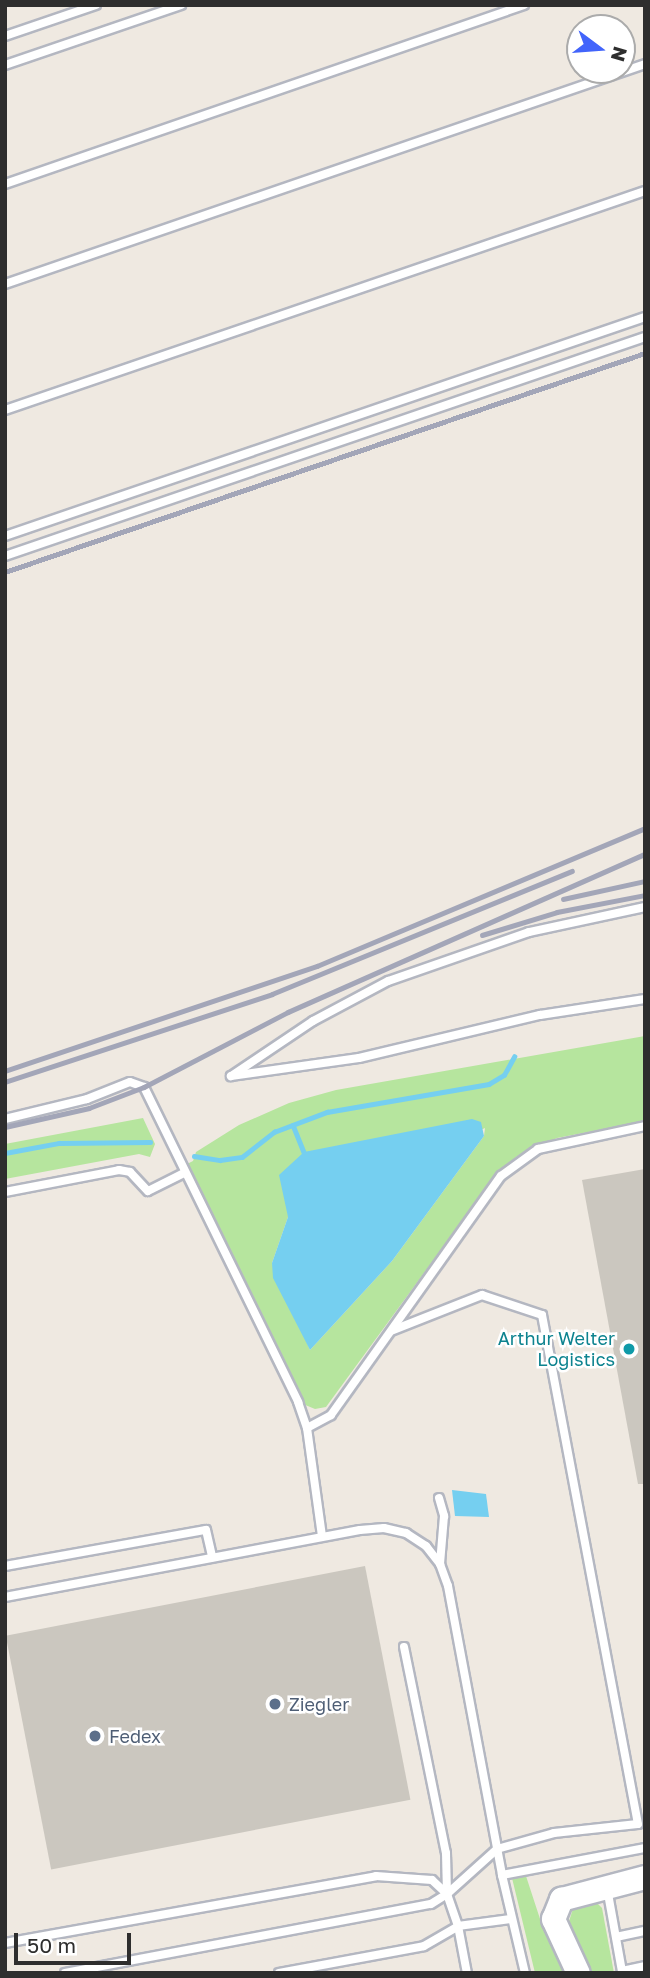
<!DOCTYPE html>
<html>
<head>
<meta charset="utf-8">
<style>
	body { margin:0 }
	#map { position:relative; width:650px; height:1978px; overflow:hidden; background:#efe9e1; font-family:"Golos Text",sans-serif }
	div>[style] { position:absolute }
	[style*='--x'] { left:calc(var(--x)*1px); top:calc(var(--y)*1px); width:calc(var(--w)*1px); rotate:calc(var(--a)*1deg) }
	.green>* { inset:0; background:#b6e59e }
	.water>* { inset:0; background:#75cff0 }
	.stream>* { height:4.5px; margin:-2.25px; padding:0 2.25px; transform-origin:2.25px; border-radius:2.25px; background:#75cff0 }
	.building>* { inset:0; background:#cbc7bf; transform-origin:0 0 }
	.roads { filter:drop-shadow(2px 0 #b4b7c1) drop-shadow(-2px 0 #b4b7c1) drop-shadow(0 2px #b4b7c1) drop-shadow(0 -2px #b4b7c1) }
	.service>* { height:8px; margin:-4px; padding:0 4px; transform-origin:4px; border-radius:4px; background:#fff }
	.secondary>* { height:23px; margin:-11.5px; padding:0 11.5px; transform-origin:11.5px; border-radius:11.5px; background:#fff }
	.rail>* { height:4.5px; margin:-2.25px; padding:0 2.25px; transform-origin:2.25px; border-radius:2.25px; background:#a3a6b8 }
	.dots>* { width:19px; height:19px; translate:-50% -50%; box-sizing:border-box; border:4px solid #fff; border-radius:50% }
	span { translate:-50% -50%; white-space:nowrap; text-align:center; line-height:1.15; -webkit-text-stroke:5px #fff; paint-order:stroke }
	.culture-label { font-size:18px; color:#0d838f }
	.right { translate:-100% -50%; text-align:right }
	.service-label { font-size:18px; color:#4e5e75 }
	.left { translate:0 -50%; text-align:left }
	.frame { position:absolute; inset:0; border:7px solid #2e2e2e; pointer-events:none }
	.north { position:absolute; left:566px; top:14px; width:70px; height:70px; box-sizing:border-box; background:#fff; border:2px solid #ababab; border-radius:50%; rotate:106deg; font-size:19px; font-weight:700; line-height:28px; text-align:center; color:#2e2e2e }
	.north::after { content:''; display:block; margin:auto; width:24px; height:32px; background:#4264fb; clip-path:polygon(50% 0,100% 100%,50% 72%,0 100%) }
	.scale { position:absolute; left:14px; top:1933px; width:117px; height:32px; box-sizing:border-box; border:4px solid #2e2e2e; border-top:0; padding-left:9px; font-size:21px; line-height:24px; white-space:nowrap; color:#2e2e2e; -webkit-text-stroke:5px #fff; paint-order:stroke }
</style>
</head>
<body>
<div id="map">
	<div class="green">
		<i style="clip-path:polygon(evenodd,645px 1036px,645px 1121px,557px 1138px,516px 1157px,484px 1191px,326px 1407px,315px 1409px,298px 1402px,181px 1167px,193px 1161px,196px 1152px,239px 1125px,289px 1103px,336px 1090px,645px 1036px,485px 1128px,484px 1136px,392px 1261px,310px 1350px,272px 1263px,288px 1217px,485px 1128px)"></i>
		<i style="clip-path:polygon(143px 1118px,155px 1144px,150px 1157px,139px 1154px,5px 1179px,5px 1144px)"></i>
		<i style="clip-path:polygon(526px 1876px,542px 1925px,566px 1973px,535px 1973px,512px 1878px)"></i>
		<i style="clip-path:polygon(591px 1897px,602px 1908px,614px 1973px,589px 1973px,567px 1928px,575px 1902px)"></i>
	</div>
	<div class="water">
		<i style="clip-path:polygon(472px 1119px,481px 1122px,484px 1136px,392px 1261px,310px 1350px,273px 1278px,272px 1263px,288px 1217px,279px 1175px,304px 1152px)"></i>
		<i style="clip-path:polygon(452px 1490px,486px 1494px,489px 1517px,455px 1516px)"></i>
	</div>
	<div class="stream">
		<i style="--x:293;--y:1125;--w:29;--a:68"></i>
		<i style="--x:5;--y:1153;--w:55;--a:-10.5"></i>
		<i style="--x:59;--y:1143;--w:91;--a:-0.6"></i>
		<i style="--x:194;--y:1156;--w:26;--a:9"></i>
		<i style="--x:220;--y:1160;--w:22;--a:-8"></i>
		<i style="--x:242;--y:1157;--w:41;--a:-38"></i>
		<i style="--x:274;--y:1132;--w:57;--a:-20.7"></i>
		<i style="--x:327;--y:1112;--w:164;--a:-9.8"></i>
		<i style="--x:489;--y:1084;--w:17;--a:-31"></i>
		<i style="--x:504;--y:1075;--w:21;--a:-61"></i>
	</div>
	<div class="building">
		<i style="clip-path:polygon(645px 1169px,645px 1484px,638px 1484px,582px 1180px)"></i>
		<i style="left:365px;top:1566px;width:238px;height:366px;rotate:79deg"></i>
	</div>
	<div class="roads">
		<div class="service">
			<i style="--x:5;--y:36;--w:96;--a:-18.8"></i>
			<i style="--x:5;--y:65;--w:186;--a:-18.8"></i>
			<i style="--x:5;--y:184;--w:549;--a:-19.03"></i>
			<i style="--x:5;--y:284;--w:677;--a:-18.97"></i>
			<i style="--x:5;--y:410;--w:676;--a:-18.89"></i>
			<i style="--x:5;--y:536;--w:676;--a:-18.89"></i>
			<i style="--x:5;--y:556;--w:676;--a:-18.89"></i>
			<i style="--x:645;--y:907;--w:119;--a:167.8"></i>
			<i style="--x:529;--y:932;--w:149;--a:160.8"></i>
			<i style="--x:388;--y:981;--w:85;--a:151.9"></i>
			<i style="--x:313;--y:1021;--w:99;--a:146.1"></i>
			<i style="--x:231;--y:1076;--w:129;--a:-8"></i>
			<i style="--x:359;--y:1058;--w:186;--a:-13.4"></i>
			<i style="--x:540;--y:1015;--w:106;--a:-8.7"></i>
			<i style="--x:5;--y:1119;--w:84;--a:-13.7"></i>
			<i style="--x:87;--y:1099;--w:46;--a:-21.6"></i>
			<i style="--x:130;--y:1082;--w:15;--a:20"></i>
			<i style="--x:144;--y:1087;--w:351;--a:63.9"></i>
			<i style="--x:298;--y:1402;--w:28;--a:71"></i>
			<i style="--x:307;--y:1428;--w:109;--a:82.1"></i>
			<i style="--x:5;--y:1192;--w:116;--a:-10.9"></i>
			<i style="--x:119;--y:1170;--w:11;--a:10"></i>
			<i style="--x:130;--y:1172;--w:26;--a:47"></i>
			<i style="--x:148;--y:1191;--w:40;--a:-26.6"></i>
			<i style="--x:307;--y:1428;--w:27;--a:-28"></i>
			<i style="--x:331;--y:1415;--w:293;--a:-54.6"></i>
			<i style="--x:501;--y:1176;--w:46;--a:-36.1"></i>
			<i style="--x:538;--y:1149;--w:109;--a:-12.1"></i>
			<i style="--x:439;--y:1498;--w:19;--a:74"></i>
			<i style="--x:444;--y:1516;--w:48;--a:94.8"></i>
			<i style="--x:5;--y:1566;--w:204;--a:-10.2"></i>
			<i style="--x:206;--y:1530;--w:28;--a:77"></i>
			<i style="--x:5;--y:1597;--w:361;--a:-10.7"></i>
			<i style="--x:360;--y:1530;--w:24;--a:-5"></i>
			<i style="--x:384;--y:1528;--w:23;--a:13"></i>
			<i style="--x:406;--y:1533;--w:24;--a:33"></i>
			<i style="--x:426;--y:1546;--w:23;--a:52"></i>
			<i style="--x:440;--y:1564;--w:23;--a:70"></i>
			<i style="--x:448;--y:1586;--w:294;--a:79.4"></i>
			<i style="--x:502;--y:1875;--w:101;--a:76.8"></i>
			<i style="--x:404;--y:1647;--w:210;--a:78.5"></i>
			<i style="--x:446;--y:1853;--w:41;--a:88.6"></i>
			<i style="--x:502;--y:1875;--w:146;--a:-10.7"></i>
			<i style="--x:607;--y:1888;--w:84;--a:79.8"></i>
			<i style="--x:622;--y:1971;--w:24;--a:-12"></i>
			<i style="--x:616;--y:1937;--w:30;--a:-12"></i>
			<i style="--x:5;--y:1943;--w:377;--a:-10.2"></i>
			<i style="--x:376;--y:1876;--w:56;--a:4.1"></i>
			<i style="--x:432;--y:1880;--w:21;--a:43"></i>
			<i style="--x:447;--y:1894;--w:67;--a:-42"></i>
			<i style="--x:497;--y:1849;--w:59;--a:-15.7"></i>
			<i style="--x:554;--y:1833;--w:84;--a:-6.1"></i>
			<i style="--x:638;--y:1824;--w:518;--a:-100.68"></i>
			<i style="--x:542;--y:1315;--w:63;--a:-161.6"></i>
			<i style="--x:482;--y:1295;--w:96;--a:158.5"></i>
			<i style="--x:65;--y:1973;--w:372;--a:-10.7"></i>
			<i style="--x:431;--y:1904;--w:19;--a:-32"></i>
			<i style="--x:447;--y:1894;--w:34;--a:71"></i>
			<i style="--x:458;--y:1926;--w:53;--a:-7.5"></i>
			<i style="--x:279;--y:1973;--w:147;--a:-10.5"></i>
			<i style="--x:424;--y:1946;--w:39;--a:-30"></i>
			<i style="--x:458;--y:1926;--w:48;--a:79.2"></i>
		</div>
		<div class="secondary">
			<i style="--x:578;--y:1973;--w:60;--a:-114.8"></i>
			<i style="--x:553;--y:1919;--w:22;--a:-68"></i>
			<i style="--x:561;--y:1899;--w:87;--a:-14.7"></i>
		</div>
	</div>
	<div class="rail">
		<i style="--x:5;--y:572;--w:676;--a:-18.89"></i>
		<i style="--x:563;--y:899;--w:84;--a:-12.4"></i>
		<i style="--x:482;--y:935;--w:78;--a:-17"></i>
		<i style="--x:557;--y:912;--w:90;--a:-10.9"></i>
		<i style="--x:5;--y:1071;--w:329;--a:-18.6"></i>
		<i style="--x:317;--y:966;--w:356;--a:-22.8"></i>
		<i style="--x:5;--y:1082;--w:281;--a:-18.2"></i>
		<i style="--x:272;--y:994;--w:324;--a:-22.3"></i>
		<i style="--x:5;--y:1127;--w:86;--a:-12.7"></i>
		<i style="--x:89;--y:1108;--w:59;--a:-20.9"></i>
		<i style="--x:144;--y:1087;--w:162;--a:-27.5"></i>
		<i style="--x:288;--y:1012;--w:390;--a:-23.9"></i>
	</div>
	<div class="dots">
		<i style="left:629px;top:1349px;background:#0f9aa8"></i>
		<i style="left:275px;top:1704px;background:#5c6f8a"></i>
		<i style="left:95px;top:1736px;background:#5c6f8a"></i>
	</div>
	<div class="culture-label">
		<span class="right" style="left:615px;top:1349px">Arthur Welter<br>Logistics</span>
	</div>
	<div class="service-label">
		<span class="left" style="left:289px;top:1704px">Ziegler</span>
		<span class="left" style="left:109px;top:1736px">Fedex</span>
	</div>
	<div class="frame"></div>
	<div class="north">N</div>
	<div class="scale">50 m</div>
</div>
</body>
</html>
